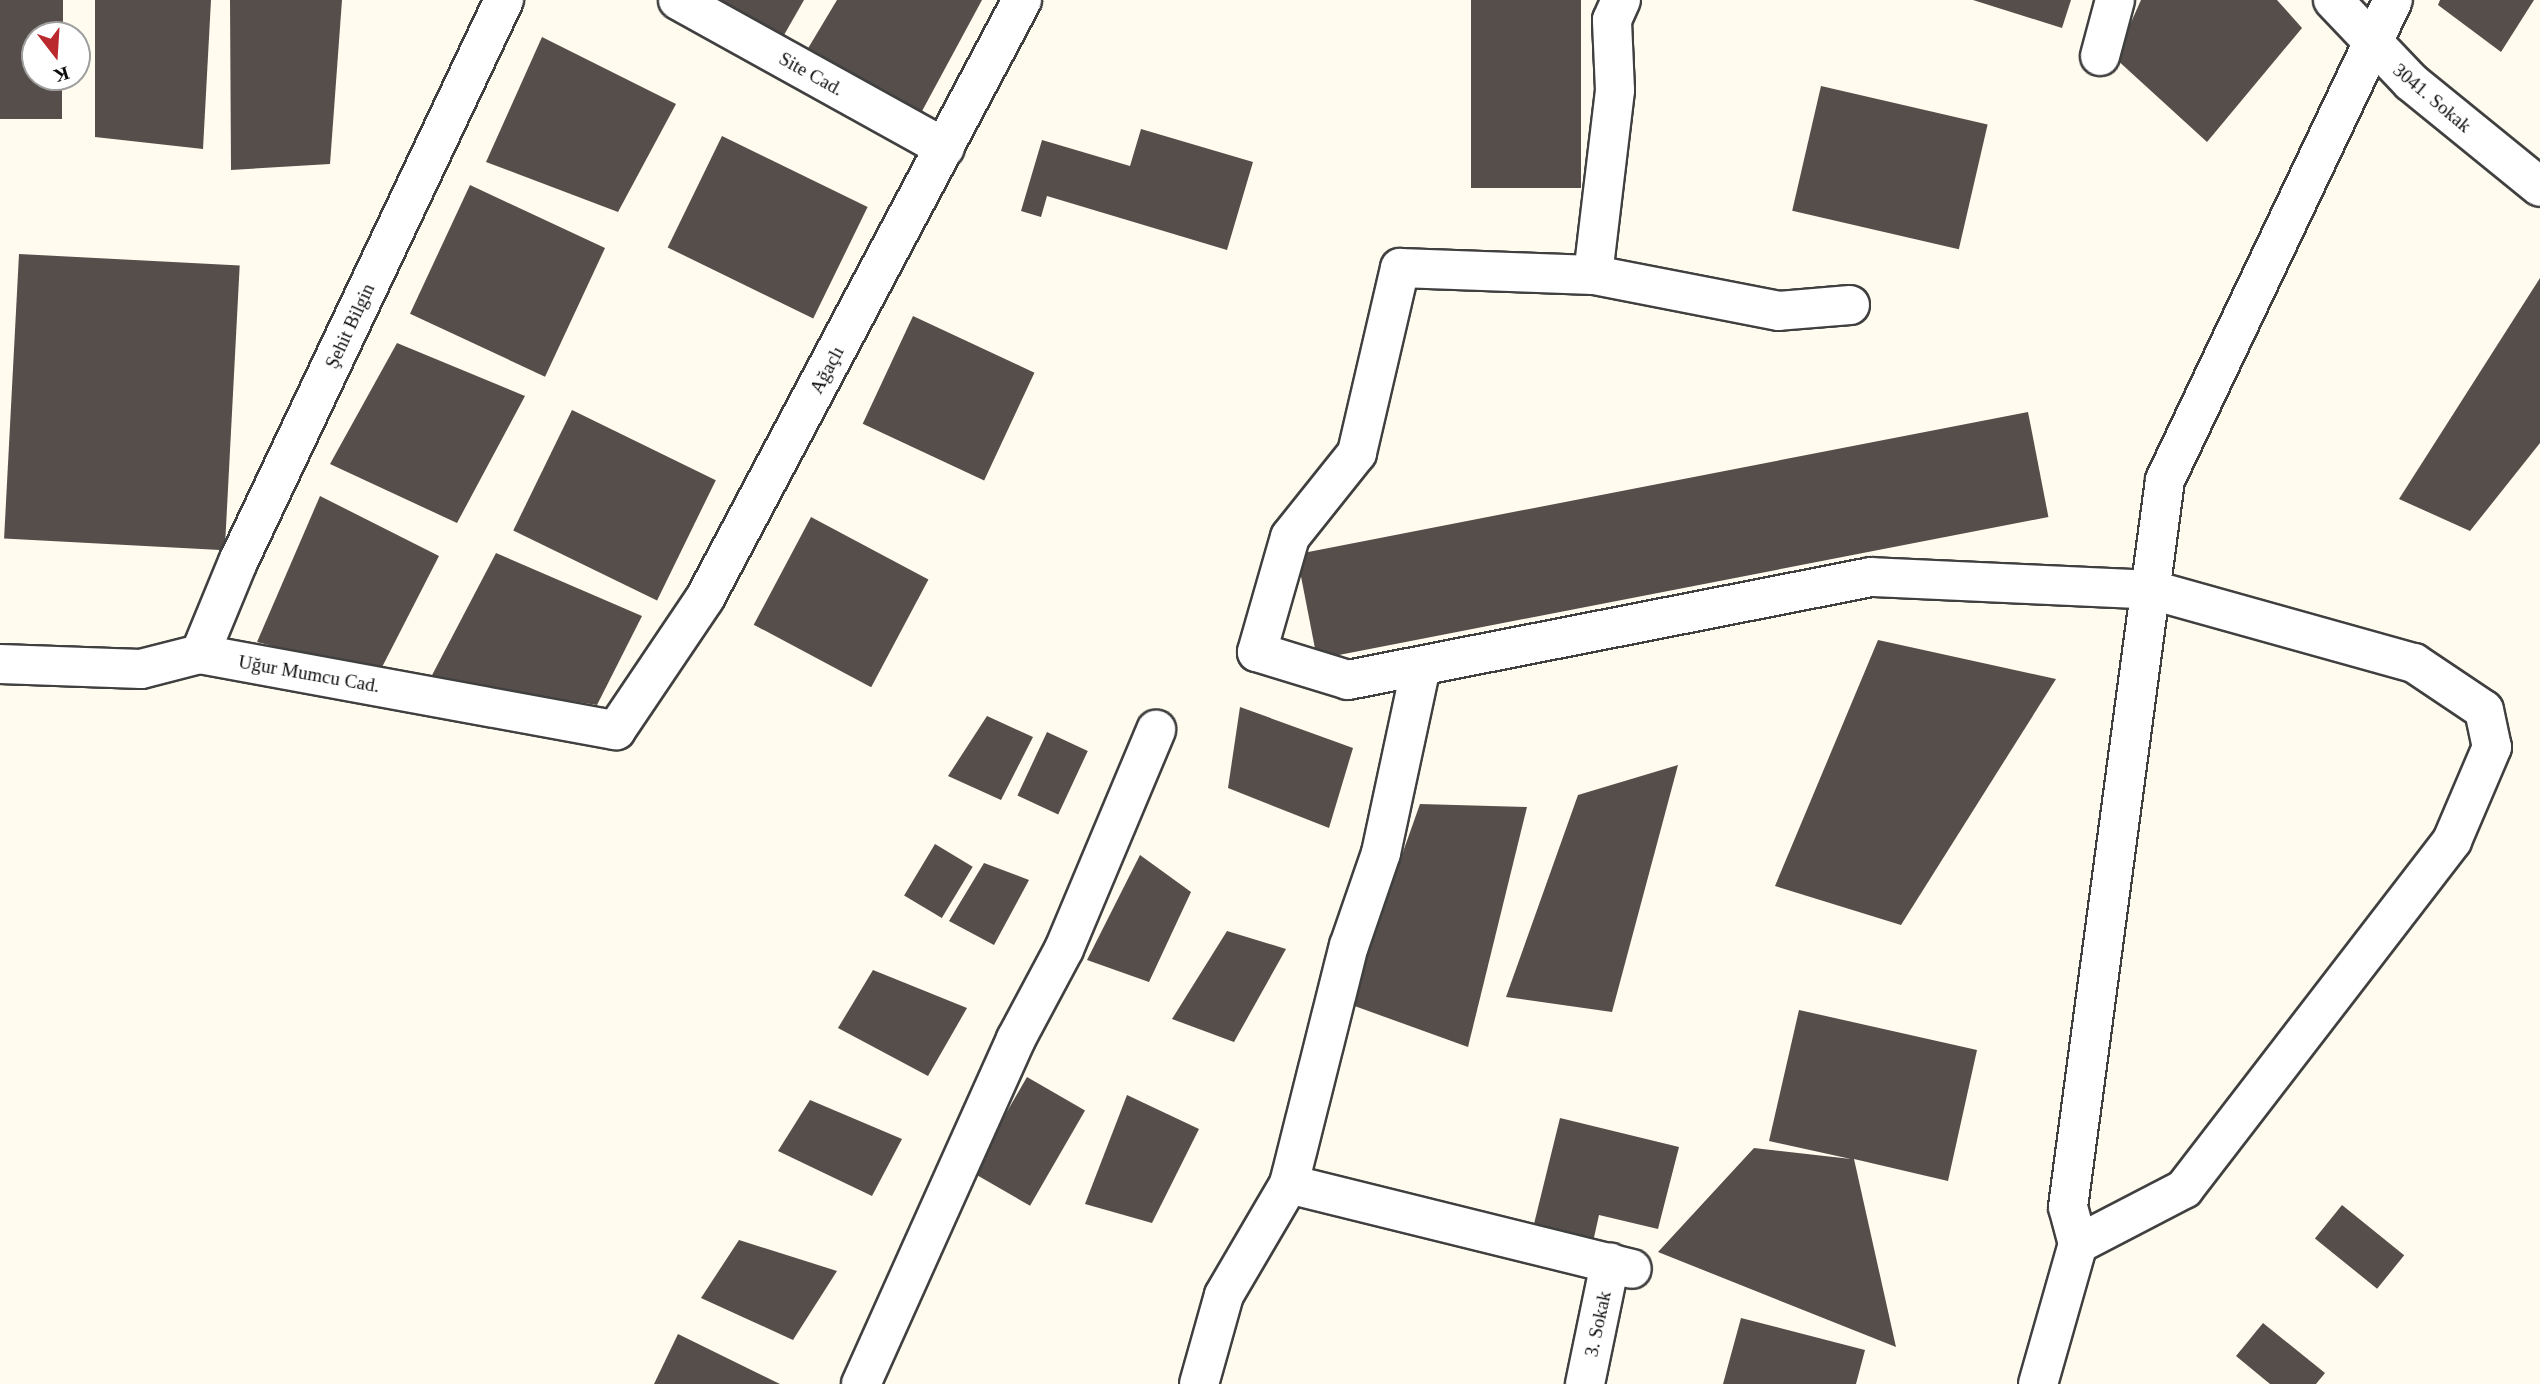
<!DOCTYPE html>
<html>
<head>
<meta charset="utf-8">
<style>
	body { margin:0 }
	#map { position:relative; width:2540px; height:1384px; overflow:hidden; background:#fffbee; font-family:"Times New Roman",serif }
	div>[style] { position:absolute }
	[style*='--x'] { left:calc(var(--x)*1px); top:calc(var(--y)*1px); width:calc(var(--w)*1px); rotate:calc(var(--a)*1deg) }
	.building>* { inset:0; background:#554e4a; transform-origin:0 0 }
	.roads { filter:drop-shadow(2px 0 #404040) drop-shadow(-2px 0 #404040) drop-shadow(0 2px #404040) drop-shadow(0 -2px #404040) }
	.street>* { height:38px; margin:-19px; padding:0 19px; transform-origin:19px; border-radius:19px; background:#fff }
	span { translate:-50% -50%; white-space:nowrap; text-align:center; line-height:1.15; -webkit-text-stroke:7px #fff; paint-order:stroke }
	.street-label { font-size:19px; color:#0d0d0d }
	.north { position:absolute; left:21px; top:21px; width:70px; height:70px; box-sizing:border-box; background:#fff; border:2px solid #9e9e9e; border-radius:50%; rotate:163deg; font-size:19px; font-weight:700; line-height:28px; text-align:center; color:#0d0d0d }
	.north::after { content:''; display:block; margin:auto; width:24px; height:32px; background:#b9292e; clip-path:polygon(50% 0,100% 100%,50% 72%,0 100%) }
</style>
</head>
<body>
<div id="map">
	<div class="building">
		<i style="clip-path:polygon(0 0,63px 0,63px 35px,35px 35px,35px 77px,62px 77px,62px 119px,0 119px)"></i>
		<i style="clip-path:polygon(95px 0,211px 0,203px 149px,95px 137px)"></i>
		<i style="clip-path:polygon(230px 0,342px 0,330px 164px,231px 170px)"></i>
		<i style="clip-path:polygon(703px 0,804px 0,780px 42px)"></i>
		<i style="clip-path:polygon(837px 0,982px 0,921px 113px,807px 50px)"></i>
		<i style="left:1471px;top:0;width:110px;height:188px"></i>
		<i style="clip-path:polygon(1973px 0,2071px 0,2062px 28px)"></i>
		<i style="clip-path:polygon(2141px 0,2277px 0,2302px 28px,2207px 142px,2115px 58px)"></i>
		<i style="clip-path:polygon(2440px 0,2534px 0,2501px 52px,2438px 5px)"></i>
		<i style="clip-path:polygon(542px 37px,676px 104px,618px 212px,486px 162px)"></i>
		<i style="left:1821px;top:86px;width:171px;height:128px;rotate:13deg"></i>
		<i style="clip-path:polygon(1141px 129px,1253px 162px,1227px 250px,1047px 196px,1041px 217px,1021px 211px,1042px 140px,1130px 166px)"></i>
		<i style="left:722px;top:136px;width:162px;height:124px;rotate:26deg"></i>
		<i style="left:470px;top:185px;width:149px;height:142px;rotate:25deg"></i>
		<i style="left:19px;top:254px;width:221px;height:285px;rotate:3deg"></i>
		<i style="clip-path:polygon(2540px 278px,2540px 443px,2470px 531px,2399px 499px)"></i>
		<i style="left:913px;top:316px;width:134px;height:119px;rotate:25deg"></i>
		<i style="clip-path:polygon(397px 343px,525px 396px,457px 523px,330px 464px)"></i>
		<i style="left:572px;top:410px;width:160px;height:134px;rotate:26deg"></i>
		<i style="left:2028px;top:412px;width:107px;height:745px;rotate:79deg"></i>
		<i style="clip-path:polygon(320px 496px,439px 556px,379px 673px,257px 642px)"></i>
		<i style="left:811px;top:517px;width:133px;height:122px;rotate:28deg"></i>
		<i style="clip-path:polygon(496px 553px,642px 616px,597px 705px,430px 679px)"></i>
		<i style="clip-path:polygon(1878px 640px,2056px 679px,1901px 925px,1775px 886px)"></i>
		<i style="clip-path:polygon(1240px 707px,1353px 748px,1329px 828px,1228px 788px)"></i>
		<i style="clip-path:polygon(987px 716px,1033px 737px,1001px 800px,948px 776px)"></i>
		<i style="left:1047px;top:732px;width:45px;height:70px;rotate:25deg"></i>
		<i style="clip-path:polygon(1678px 765px,1612px 1012px,1506px 997px,1578px 795px)"></i>
		<i style="clip-path:polygon(1420px 804px,1527px 807px,1468px 1047px,1349px 1004px)"></i>
		<i style="left:935px;top:844px;width:44px;height:60px;rotate:31deg"></i>
		<i style="clip-path:polygon(1140px 855px,1191px 892px,1149px 982px,1087px 960px)"></i>
		<i style="clip-path:polygon(984px 863px,1029px 880px,994px 945px,949px 921px)"></i>
		<i style="clip-path:polygon(1227px 931px,1286px 949px,1234px 1042px,1172px 1019px)"></i>
		<i style="clip-path:polygon(873px 970px,967px 1008px,928px 1076px,838px 1028px)"></i>
		<i style="clip-path:polygon(1799px 1010px,1977px 1050px,1948px 1181px,1854px 1159px,1896px 1347px,1658px 1252px,1754px 1148px,1851px 1159px,1769px 1141px)"></i>
		<i style="left:1027px;top:1077px;width:67px;height:110px;rotate:30deg"></i>
		<i style="clip-path:polygon(1127px 1095px,1199px 1129px,1152px 1223px,1085px 1204px)"></i>
		<i style="clip-path:polygon(810px 1100px,902px 1139px,872px 1196px,778px 1151px)"></i>
		<i style="clip-path:polygon(1560px 1118px,1679px 1147px,1658px 1229px,1599px 1215px,1593px 1242px,1533px 1228px)"></i>
		<i style="left:2342px;top:1205px;width:80px;height:43px;rotate:39deg"></i>
		<i style="clip-path:polygon(739px 1240px,837px 1271px,793px 1340px,701px 1298px)"></i>
		<i style="clip-path:polygon(1741px 1318px,1865px 1350px,1856px 1384px,1723px 1384px)"></i>
		<i style="clip-path:polygon(2263px 1323px,2325px 1373px,2316px 1384px,2270px 1384px,2236px 1356px)"></i>
		<i style="clip-path:polygon(678px 1334px,780px 1384px,654px 1384px)"></i>
	</div>
	<div class="roads">
		<div class="street">
			<i style="--x:678;--y:0;--w:305;--a:29"></i>
			<i style="--x:2333;--y:0;--w:113;--a:46.4"></i>
			<i style="--x:2411;--y:82;--w:166;--a:39.1"></i>
			<i style="--x:2100;--y:56;--w:58;--a:-75"></i>
			<i style="--x:1593;--y:275;--w:186;--a:-83.2"></i>
			<i style="--x:1615;--y:90;--w:70;--a:-92.5"></i>
			<i style="--x:1612;--y:20;--w:22;--a:-66"></i>
			<i style="--x:1850;--y:305;--w:71;--a:175.2"></i>
			<i style="--x:1779;--y:311;--w:189;--a:-169"></i>
			<i style="--x:1593;--y:275;--w:193;--a:-177.9"></i>
			<i style="--x:1400;--y:268;--w:190;--a:103.1"></i>
			<i style="--x:1357;--y:453;--w:107;--a:128.6"></i>
			<i style="--x:1290;--y:537;--w:120;--a:106"></i>
			<i style="--x:1257;--y:652;--w:95;--a:17.1"></i>
			<i style="--x:1348;--y:680;--w:533;--a:-11.14"></i>
			<i style="--x:1871;--y:577;--w:281;--a:2.6"></i>
			<i style="--x:2152;--y:590;--w:272;--a:15.6"></i>
			<i style="--x:2414;--y:663;--w:84;--a:33.9"></i>
			<i style="--x:2484;--y:710;--w:38;--a:78"></i>
			<i style="--x:2492;--y:747;--w:102;--a:113.1"></i>
			<i style="--x:2452;--y:841;--w:439;--a:127.6"></i>
			<i style="--x:2184;--y:1189;--w:119;--a:152.6"></i>
			<i style="--x:200;--y:654;--w:100;--a:-67.6"></i>
			<i style="--x:238;--y:562;--w:622;--a:-64.67"></i>
			<i style="--x:0;--y:664;--w:141;--a:2"></i>
			<i style="--x:141;--y:669;--w:61;--a:-14.3"></i>
			<i style="--x:200;--y:654;--w:423;--a:10.4"></i>
			<i style="--x:616;--y:730;--w:159;--a:-56"></i>
			<i style="--x:705;--y:598;--w:677;--a:-62.07"></i>
			<i style="--x:1289;--y:1184;--w:353;--a:13.9"></i>
			<i style="--x:861;--y:1384;--w:378;--a:-65.8"></i>
			<i style="--x:1016;--y:1039;--w:102;--a:-61.9"></i>
			<i style="--x:1064;--y:949;--w:238;--a:-67.2"></i>
			<i style="--x:1199;--y:1384;--w:92;--a:-74.3"></i>
			<i style="--x:1224;--y:1295;--w:129;--a:-59.6"></i>
			<i style="--x:1289;--y:1184;--w:245;--a:-75.9"></i>
			<i style="--x:1349;--y:946;--w:98;--a:-71"></i>
			<i style="--x:1381;--y:853;--w:190;--a:-77.9"></i>
			<i style="--x:1585;--y:1384;--w:124;--a:-78.3"></i>
			<i style="--x:2038;--y:1384;--w:146;--a:-74.1"></i>
			<i style="--x:2078;--y:1244;--w:38;--a:-105"></i>
			<i style="--x:2068;--y:1207;--w:733;--a:-82.4"></i>
			<i style="--x:2165;--y:480;--w:531;--a:-64.59"></i>
		</div>
	</div>
	<div class="street-label">
		<span style="left:811px;top:74px;rotate:29deg">Site Cad.</span>
		<span style="left:2432px;top:98px;rotate:40deg">3041. Sokak</span>
		<span style="left:350px;top:326px;rotate:-65deg">Şehit Bilgin</span>
		<span style="left:827px;top:370px;rotate:-62deg">Ağaçlı</span>
		<span style="left:309px;top:674px;rotate:10deg">Uğur Mumcu Cad.</span>
		<span style="left:1598px;top:1324px;rotate:-78deg">3. Sokak</span>
	</div>
	<div class="north">K</div>
</div>
</body>
</html>
